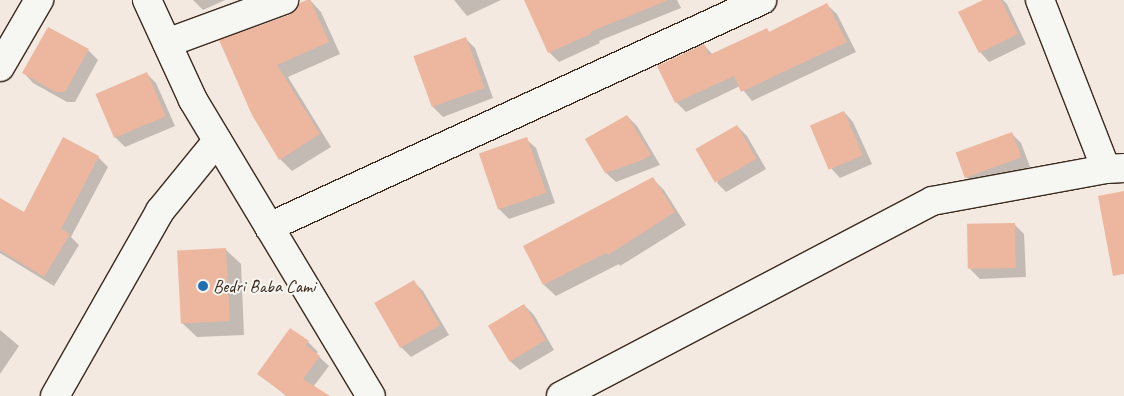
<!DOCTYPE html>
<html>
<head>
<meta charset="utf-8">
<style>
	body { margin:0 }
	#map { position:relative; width:1124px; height:396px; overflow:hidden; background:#f4e9e1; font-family:Caveat,sans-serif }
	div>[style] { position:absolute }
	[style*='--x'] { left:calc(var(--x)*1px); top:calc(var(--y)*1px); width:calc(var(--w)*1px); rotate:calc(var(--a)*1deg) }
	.shadow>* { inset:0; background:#0003 }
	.building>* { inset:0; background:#ecb79e; transform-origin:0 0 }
	.roads { filter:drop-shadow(1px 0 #3b2a1e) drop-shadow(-1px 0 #3b2a1e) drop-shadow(0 1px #3b2a1e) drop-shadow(0 -1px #3b2a1e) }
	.street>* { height:28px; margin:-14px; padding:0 14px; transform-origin:14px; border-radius:14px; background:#f6f6f2 }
	.dots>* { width:14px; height:14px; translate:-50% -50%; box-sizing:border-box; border:2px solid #f6f6f2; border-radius:50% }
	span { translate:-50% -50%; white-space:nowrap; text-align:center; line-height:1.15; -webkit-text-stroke:4px #f6f6f2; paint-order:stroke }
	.poi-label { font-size:18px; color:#3b2a1e }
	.left { translate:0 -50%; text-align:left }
</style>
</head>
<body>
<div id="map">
	<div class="shadow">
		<i style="clip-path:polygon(193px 0,225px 0,203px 10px)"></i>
		<i style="clip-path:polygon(310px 0,321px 12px,340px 54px,288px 77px,331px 147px,292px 171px,280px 159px,253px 115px,290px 16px)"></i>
		<i style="clip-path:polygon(454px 0,501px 0,467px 16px)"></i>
		<i style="clip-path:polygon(551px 0,677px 0,681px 8px,599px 41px,600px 43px,559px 62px,549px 52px)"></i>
		<i style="clip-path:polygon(986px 0,1003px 0,1007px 4px,1026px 44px,989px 62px,980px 52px)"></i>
		<i style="clip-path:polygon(827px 5px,837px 14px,856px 52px,752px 101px,740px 86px,686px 112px,676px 102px,704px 45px,713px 55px,770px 33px)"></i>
		<i style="clip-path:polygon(48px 29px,88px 50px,98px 60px,75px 102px,67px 102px,33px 83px,24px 73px)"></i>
		<i style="clip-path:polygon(465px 38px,475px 48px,493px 98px,443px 117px,433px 107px)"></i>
		<i style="clip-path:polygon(146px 73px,156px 83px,175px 126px,125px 147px,115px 137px)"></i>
		<i style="clip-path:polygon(844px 112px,853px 122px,872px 164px,840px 178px,831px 168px)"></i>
		<i style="clip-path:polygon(627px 116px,637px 126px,660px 165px,616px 182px,606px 173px)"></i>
		<i style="clip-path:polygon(737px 126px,747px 136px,766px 169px,726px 192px,717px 183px)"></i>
		<i style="clip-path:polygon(1011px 133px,1021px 143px,1030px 167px,977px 187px,967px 178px,958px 154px)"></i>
		<i style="clip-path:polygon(526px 139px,536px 148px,555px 203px,509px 219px,499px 209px)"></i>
		<i style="clip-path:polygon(98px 157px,108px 167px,71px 237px,79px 245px,54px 286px,0 253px,0 199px,25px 213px)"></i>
		<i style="clip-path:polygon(652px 178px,664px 190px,686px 225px,620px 266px,619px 264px,556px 296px,544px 285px,524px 247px)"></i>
		<i style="clip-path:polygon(1014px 224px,1024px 234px,1026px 277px,980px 279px,970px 269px)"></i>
		<i style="clip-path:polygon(226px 250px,241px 264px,244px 335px,197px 337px,182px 323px)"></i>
		<i style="clip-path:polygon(413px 281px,423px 291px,449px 335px,411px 357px,401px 347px)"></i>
		<i style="clip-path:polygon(524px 305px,534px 315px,554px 350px,520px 370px,510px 361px,489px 326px)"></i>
		<i style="clip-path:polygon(0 330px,19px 346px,0 374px)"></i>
		<i style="clip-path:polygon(308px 342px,318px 352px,316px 354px,329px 366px,313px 387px,328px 396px,286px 396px,259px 373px)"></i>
	</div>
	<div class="building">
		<i style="clip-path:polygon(307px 0,310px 0,329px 42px,277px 65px,320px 134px,279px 160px,252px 115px,219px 40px,289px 15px,296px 10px,299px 3px)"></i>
		<i style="clip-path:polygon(524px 0,666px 0,666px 1px,590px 32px,591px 34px,548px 53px)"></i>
		<i style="clip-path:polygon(983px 0,1001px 0,1018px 34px,979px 53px,958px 12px)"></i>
		<i style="clip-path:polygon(827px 3px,847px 42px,741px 92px,734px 76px,675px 103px,657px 66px,704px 44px,709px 55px,767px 28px,769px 32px)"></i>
		<i style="clip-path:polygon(48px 27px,89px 49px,65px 92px,56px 92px,22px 73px)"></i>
		<i style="left:466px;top:37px;width:54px;height:56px;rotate:70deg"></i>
		<i style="left:147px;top:72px;width:48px;height:56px;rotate:67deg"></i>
		<i style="left:844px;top:111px;width:48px;height:37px;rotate:67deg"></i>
		<i style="clip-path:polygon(627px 115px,651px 155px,640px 161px,605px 173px,585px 139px)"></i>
		<i style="left:737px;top:125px;width:39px;height:48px;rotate:60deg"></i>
		<i style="left:1012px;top:132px;width:27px;height:60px;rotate:70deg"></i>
		<i style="clip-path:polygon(63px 137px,99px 156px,61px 229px,70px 234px,44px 277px,0 250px,0 198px,24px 212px)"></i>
		<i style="left:527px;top:137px;width:59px;height:51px;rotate:71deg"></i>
		<i style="clip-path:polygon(653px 177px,675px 212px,608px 255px,606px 253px,543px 285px,523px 246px)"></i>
		<i style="clip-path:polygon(1124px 191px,1124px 274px,1113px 276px,1098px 196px)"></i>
		<i style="left:1015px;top:223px;width:45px;height:48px;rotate:89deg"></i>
		<i style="left:226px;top:248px;width:73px;height:49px;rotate:87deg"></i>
		<i style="left:414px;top:280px;width:52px;height:46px;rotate:60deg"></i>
		<i style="left:524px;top:304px;width:42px;height:42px;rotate:59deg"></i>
		<i style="clip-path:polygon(290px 328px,309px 341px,306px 345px,320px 356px,303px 379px,330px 396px,287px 396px,257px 374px)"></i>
	</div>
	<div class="roads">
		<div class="street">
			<i style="--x:147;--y:0;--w:110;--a:65.3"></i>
			<i style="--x:193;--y:100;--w:345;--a:59"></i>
			<i style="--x:1040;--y:0;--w:181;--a:68.7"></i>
			<i style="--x:167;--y:43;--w:125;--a:-20.2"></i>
			<i style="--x:0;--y:67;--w:78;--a:-59.8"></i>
			<i style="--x:269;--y:227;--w:543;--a:-24.72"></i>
			<i style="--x:55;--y:396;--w:213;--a:-60.4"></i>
			<i style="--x:160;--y:211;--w:90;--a:-50.8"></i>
			<i style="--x:561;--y:396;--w:419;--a:-27.7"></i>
			<i style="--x:932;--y:201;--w:177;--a:-10.4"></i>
			<i style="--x:1106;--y:169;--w:18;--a:-3"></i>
		</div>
	</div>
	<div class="dots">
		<i style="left:203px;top:286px;background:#1f6fb2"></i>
	</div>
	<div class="poi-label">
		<span class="left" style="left:213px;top:286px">Bedri Baba Cami</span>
	</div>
</div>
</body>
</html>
